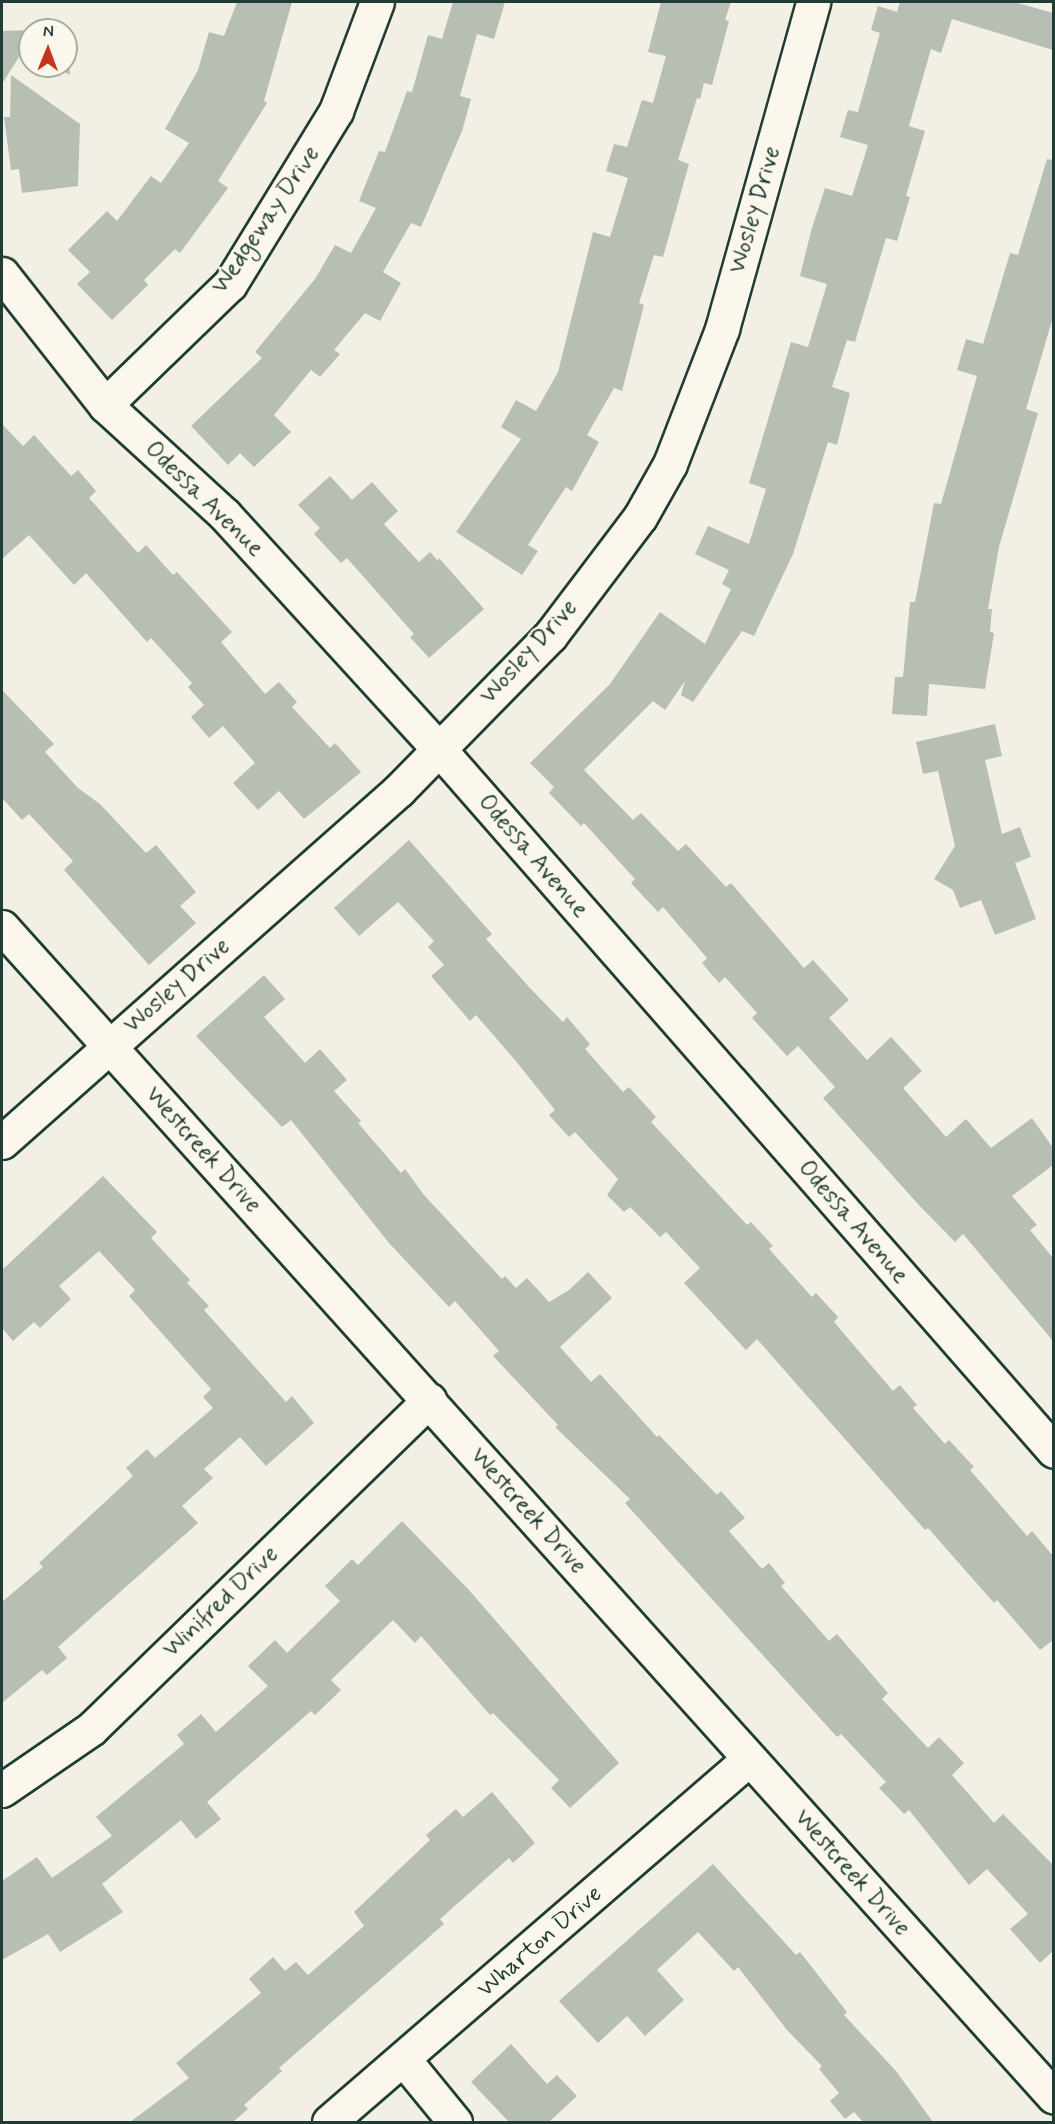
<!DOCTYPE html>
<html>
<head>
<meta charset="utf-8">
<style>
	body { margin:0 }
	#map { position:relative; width:1055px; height:2124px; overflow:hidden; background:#f2f0e5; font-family:Mynerve,sans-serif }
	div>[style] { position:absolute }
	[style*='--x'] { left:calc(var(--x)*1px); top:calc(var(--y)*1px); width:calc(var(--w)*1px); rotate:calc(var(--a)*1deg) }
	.building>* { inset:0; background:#b7beb3 }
	.roads { filter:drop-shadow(2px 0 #1f3d34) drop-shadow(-2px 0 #1f3d34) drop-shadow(0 2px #1f3d34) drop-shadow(0 -2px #1f3d34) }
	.minor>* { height:33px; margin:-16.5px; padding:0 16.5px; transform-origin:16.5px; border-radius:16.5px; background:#fbf7ec }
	span { translate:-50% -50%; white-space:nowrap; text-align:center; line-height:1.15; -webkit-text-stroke:4.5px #fbf7ec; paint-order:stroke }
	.street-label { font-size:24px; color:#1f3d34 }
	.frame { position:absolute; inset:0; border:3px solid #1f3d34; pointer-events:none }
	.north { position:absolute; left:18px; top:18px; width:60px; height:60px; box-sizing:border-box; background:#fbf7ec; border:2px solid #a3ada2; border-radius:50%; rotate:1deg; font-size:16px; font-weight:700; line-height:24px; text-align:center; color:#1f3d34 }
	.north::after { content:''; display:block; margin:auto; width:21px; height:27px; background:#c8321e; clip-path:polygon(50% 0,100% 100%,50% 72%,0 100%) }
</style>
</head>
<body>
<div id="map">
	<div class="building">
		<i style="clip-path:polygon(237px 2px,292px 2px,264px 101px,267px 103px,218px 181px,228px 188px,180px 253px,175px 249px,144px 280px,148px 285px,112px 320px,77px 284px,90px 272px,68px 250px,107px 211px,117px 221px,151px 176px,161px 183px,189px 143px,165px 129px,198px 70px,209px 32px,224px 36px)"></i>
		<i style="clip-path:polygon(453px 2px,505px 2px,494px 39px,477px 34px,460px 96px,471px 99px,462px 131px,421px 227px,411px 223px,383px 272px,401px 283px,380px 321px,365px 313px,334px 350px,340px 354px,320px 377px,311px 370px,274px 415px,291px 432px,254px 467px,240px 453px,228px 465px,191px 426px,262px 358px,255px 352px,315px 279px,335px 245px,351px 253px,376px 208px,359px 201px,379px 151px,385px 152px,407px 91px,412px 92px,428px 35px,442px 39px)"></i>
		<i style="clip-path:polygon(661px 2px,731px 2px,725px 20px,729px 21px,712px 85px,704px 83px,700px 99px,697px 98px,678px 160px,689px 164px,663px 257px,654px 255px,639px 303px,644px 305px,622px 391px,614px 388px,587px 435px,599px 442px,572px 491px,566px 487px,528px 545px,538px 551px,522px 575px,456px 532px,521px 439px,501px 427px,516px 400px,536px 411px,558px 372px,593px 232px,610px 237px,628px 178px,606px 171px,614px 144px,627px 147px,642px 100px,653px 103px,666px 56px,648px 52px)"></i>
		<i style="clip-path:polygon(900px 2px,1014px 2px,1053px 13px,1053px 50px,952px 19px,941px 53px,931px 49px,909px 126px,925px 131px,906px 196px,910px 197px,897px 241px,886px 238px,855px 342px,847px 340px,832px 387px,850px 393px,837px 445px,828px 442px,793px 554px,754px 636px,742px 631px,693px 702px,681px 695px,685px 681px,665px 710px,653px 701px,584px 770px,633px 820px,641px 813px,678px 851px,686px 844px,726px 887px,731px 883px,804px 968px,813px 960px,849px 1000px,829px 1018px,867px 1060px,891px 1037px,922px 1071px,903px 1088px,946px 1137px,966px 1119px,991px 1148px,1032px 1118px,1053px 1148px,1053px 1165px,1012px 1196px,1037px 1225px,1030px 1230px,1053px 1258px,1053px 1341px,963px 1234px,955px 1242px,917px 1203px,823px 1098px,835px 1087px,798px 1046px,787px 1056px,752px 1018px,757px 1013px,725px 977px,719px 983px,702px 963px,707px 958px,663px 907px,658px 912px,631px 883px,635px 879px,584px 823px,581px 826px,549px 793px,554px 787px,530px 763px,610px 684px,660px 612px,705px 644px,731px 589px,722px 584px,729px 570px,695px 554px,708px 526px,749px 544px,766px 489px,749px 483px,767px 423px,791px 342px,808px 347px,827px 284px,800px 276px,811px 231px,825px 188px,852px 196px,868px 145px,840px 137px,848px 110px,858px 112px,880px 33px,871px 30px,878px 6px,897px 12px)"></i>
		<i style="clip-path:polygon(51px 29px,68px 29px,70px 75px,54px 66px,66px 66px,66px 30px,31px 30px)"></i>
		<i style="clip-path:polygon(30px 30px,30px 52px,24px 49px,2px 84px,2px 31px)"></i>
		<i style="clip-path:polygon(11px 75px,80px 124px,78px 186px,22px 193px,19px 169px,11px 170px,4px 117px,10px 117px)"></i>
		<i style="clip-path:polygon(1047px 159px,1053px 160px,1053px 317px,1026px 409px,1038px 413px,999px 547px,988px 609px,992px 609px,990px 632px,994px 633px,985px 689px,929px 684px,927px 716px,892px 714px,895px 677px,903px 677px,910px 602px,915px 602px,934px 503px,941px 504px,977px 376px,957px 370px,966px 339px,983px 344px,1010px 253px,1018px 255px)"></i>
		<i style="clip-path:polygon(2px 424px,23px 446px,34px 435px,71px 476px,78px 470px,96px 491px,89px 498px,138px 553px,146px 545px,173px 575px,177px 572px,232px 632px,221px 642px,265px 694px,279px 682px,297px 702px,292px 707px,330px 748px,335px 743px,361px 772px,304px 819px,279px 791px,258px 810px,233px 783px,255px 763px,223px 726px,209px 738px,191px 717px,204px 705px,188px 687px,192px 683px,151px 638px,147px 642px,86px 573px,74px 585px,29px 535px,2px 559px)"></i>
		<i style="clip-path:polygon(330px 476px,352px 500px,372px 482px,398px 511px,384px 524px,419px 562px,430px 552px,438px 561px,439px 558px,484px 609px,429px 658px,410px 637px,414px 634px,347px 558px,341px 563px,314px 534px,320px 528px,298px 505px)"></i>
		<i style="clip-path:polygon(2px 690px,54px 744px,45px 752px,78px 788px,100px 804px,146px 853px,156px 845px,196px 892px,180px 906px,196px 923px,149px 965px,64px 870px,73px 861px,29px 814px,22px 820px,2px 798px)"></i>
		<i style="clip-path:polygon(995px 724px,1002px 756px,985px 760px,1002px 834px,1020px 827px,1031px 857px,1015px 863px,1036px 919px,995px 935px,981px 900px,960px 908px,953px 890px,934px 879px,955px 846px,938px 771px,923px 774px,916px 742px)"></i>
		<i style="clip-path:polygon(409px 840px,492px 934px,486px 939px,529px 987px,563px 1022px,567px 1017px,590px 1044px,585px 1049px,623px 1092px,629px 1087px,656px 1117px,651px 1122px,747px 1225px,751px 1222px,773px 1246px,769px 1249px,812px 1297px,816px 1293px,838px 1317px,834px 1322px,893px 1391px,900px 1385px,917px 1405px,913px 1408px,945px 1444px,949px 1440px,974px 1467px,970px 1470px,1027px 1536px,1032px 1531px,1053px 1556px,1053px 1640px,1040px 1650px,997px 1600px,994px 1603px,928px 1528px,925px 1530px,757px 1339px,746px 1350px,684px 1283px,700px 1268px,666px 1232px,660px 1237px,630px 1207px,624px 1212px,607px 1195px,618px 1179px,575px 1132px,569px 1137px,549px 1115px,555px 1110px,515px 1060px,476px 1015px,470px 1021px,431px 976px,444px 965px,428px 947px,434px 941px,398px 902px,359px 936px,334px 908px)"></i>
		<i style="clip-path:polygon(264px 975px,285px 999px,264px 1017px,305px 1063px,320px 1049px,347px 1080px,334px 1091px,361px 1121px,358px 1123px,401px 1173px,405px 1169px,424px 1195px,502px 1279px,505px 1276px,516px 1288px,527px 1278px,549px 1302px,569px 1290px,588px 1272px,612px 1298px,560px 1347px,591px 1382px,600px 1374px,657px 1437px,659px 1435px,717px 1495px,721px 1491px,745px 1518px,729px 1531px,762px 1569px,769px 1563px,785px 1583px,781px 1586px,829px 1641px,837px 1634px,888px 1693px,882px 1699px,928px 1748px,939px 1737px,964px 1763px,952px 1775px,994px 1823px,1003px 1814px,1053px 1865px,1053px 1951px,1040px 1963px,1010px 1929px,1028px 1914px,987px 1869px,969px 1885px,909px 1810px,904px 1814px,879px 1788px,886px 1782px,841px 1734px,837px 1737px,625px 1503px,630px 1499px,555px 1427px,558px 1425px,493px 1356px,499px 1351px,455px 1301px,449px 1307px,389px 1243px,291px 1120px,282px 1127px,196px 1036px)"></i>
		<i style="clip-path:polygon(103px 1176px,157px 1232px,151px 1238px,190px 1280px,187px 1283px,209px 1306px,204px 1310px,286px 1402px,292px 1396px,314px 1423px,266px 1466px,240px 1437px,204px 1469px,213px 1478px,182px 1506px,198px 1523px,58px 1647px,67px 1658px,47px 1675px,42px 1670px,2px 1703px,2px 1602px,43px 1567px,39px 1563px,133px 1476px,126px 1468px,147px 1449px,155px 1458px,213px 1408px,203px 1397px,211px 1389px,129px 1296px,135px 1290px,99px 1251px,59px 1286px,71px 1299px,40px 1328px,34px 1322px,13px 1341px,2px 1328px,2px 1270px)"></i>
		<i style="clip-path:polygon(402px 1521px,469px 1590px,619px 1763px,570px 1808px,551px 1788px,559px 1780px,493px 1713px,490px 1715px,421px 1636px,415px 1643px,393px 1620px,331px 1680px,341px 1690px,315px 1715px,311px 1711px,207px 1802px,221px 1819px,196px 1839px,181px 1820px,102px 1884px,123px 1912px,60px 1952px,48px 1934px,2px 1960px,2px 1881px,37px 1857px,52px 1878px,112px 1836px,96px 1817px,184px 1744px,177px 1735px,201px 1714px,216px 1732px,268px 1686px,248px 1666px,275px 1640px,287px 1653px,340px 1601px,325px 1586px,352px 1559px,358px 1565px)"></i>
		<i style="clip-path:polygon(492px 1792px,535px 1843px,513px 1863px,509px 1858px,440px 1919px,444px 1924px,279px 2068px,282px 2071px,244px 2105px,248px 2109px,233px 2122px,130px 2122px,189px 2078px,176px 2063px,261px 1993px,249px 1979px,273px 1957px,285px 1971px,296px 1962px,308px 1975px,364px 1926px,354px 1912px,430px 1840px,426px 1835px,456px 1809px,463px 1817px)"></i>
		<i style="clip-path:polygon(713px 1864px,796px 1955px,800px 1952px,847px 2012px,844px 2015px,896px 2071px,933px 2122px,863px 2122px,854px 2112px,845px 2119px,830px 2101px,839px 2093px,819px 2069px,822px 2066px,787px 2030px,738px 1967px,734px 1971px,698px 1932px,657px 1970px,684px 2000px,645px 2036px,627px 2016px,598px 2043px,559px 2001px)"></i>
		<i style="clip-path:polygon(511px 2044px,547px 2084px,557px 2075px,577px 2096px,549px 2122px,509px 2122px,471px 2082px)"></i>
	</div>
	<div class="roads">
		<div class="minor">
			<i style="--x:2;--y:274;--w:167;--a:51.8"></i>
			<i style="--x:105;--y:405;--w:163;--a:42.5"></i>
			<i style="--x:225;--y:515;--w:317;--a:47.6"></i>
			<i style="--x:439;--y:749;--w:933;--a:48.78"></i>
			<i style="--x:105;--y:405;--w:174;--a:-44.1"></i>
			<i style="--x:230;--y:284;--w:203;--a:-58.5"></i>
			<i style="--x:336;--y:111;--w:116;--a:-69.4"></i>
			<i style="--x:2;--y:927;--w:1573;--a:48.04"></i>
			<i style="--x:2;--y:1142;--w:531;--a:-41.56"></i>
			<i style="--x:399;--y:790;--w:216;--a:-45.6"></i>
			<i style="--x:550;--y:636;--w:149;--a:-52.9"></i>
			<i style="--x:640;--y:517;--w:61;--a:-60.5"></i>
			<i style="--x:670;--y:464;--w:145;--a:-68.9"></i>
			<i style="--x:722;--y:329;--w:339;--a:-74.4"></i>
			<i style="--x:2;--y:1790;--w:108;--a:-34.4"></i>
			<i style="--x:91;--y:1729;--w:472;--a:-44.2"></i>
			<i style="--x:405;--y:2061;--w:79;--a:50.7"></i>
			<i style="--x:329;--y:2122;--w:555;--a:-40.84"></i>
		</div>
	</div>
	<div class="street-label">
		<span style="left:755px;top:210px;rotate:-74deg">Wosley Drive</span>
		<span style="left:266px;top:220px;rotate:-56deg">Wedgeway Drive</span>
		<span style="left:204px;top:499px;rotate:44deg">Odessa Avenue</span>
		<span style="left:529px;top:652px;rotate:-48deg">Wosley Drive</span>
		<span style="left:533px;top:856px;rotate:49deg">Odessa Avenue</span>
		<span style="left:177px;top:986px;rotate:-41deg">Wosley Drive</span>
		<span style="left:203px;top:1150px;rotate:48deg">Westcreek Drive</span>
		<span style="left:853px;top:1222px;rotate:49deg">Odessa Avenue</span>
		<span style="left:528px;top:1511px;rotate:48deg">Westcreek Drive</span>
		<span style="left:221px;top:1602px;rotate:-44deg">Winifred Drive</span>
		<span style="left:852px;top:1873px;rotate:48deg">Westcreek Drive</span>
		<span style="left:540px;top:1942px;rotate:-41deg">Wharton Drive</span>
	</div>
	<div class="frame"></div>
	<div class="north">N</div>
</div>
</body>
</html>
